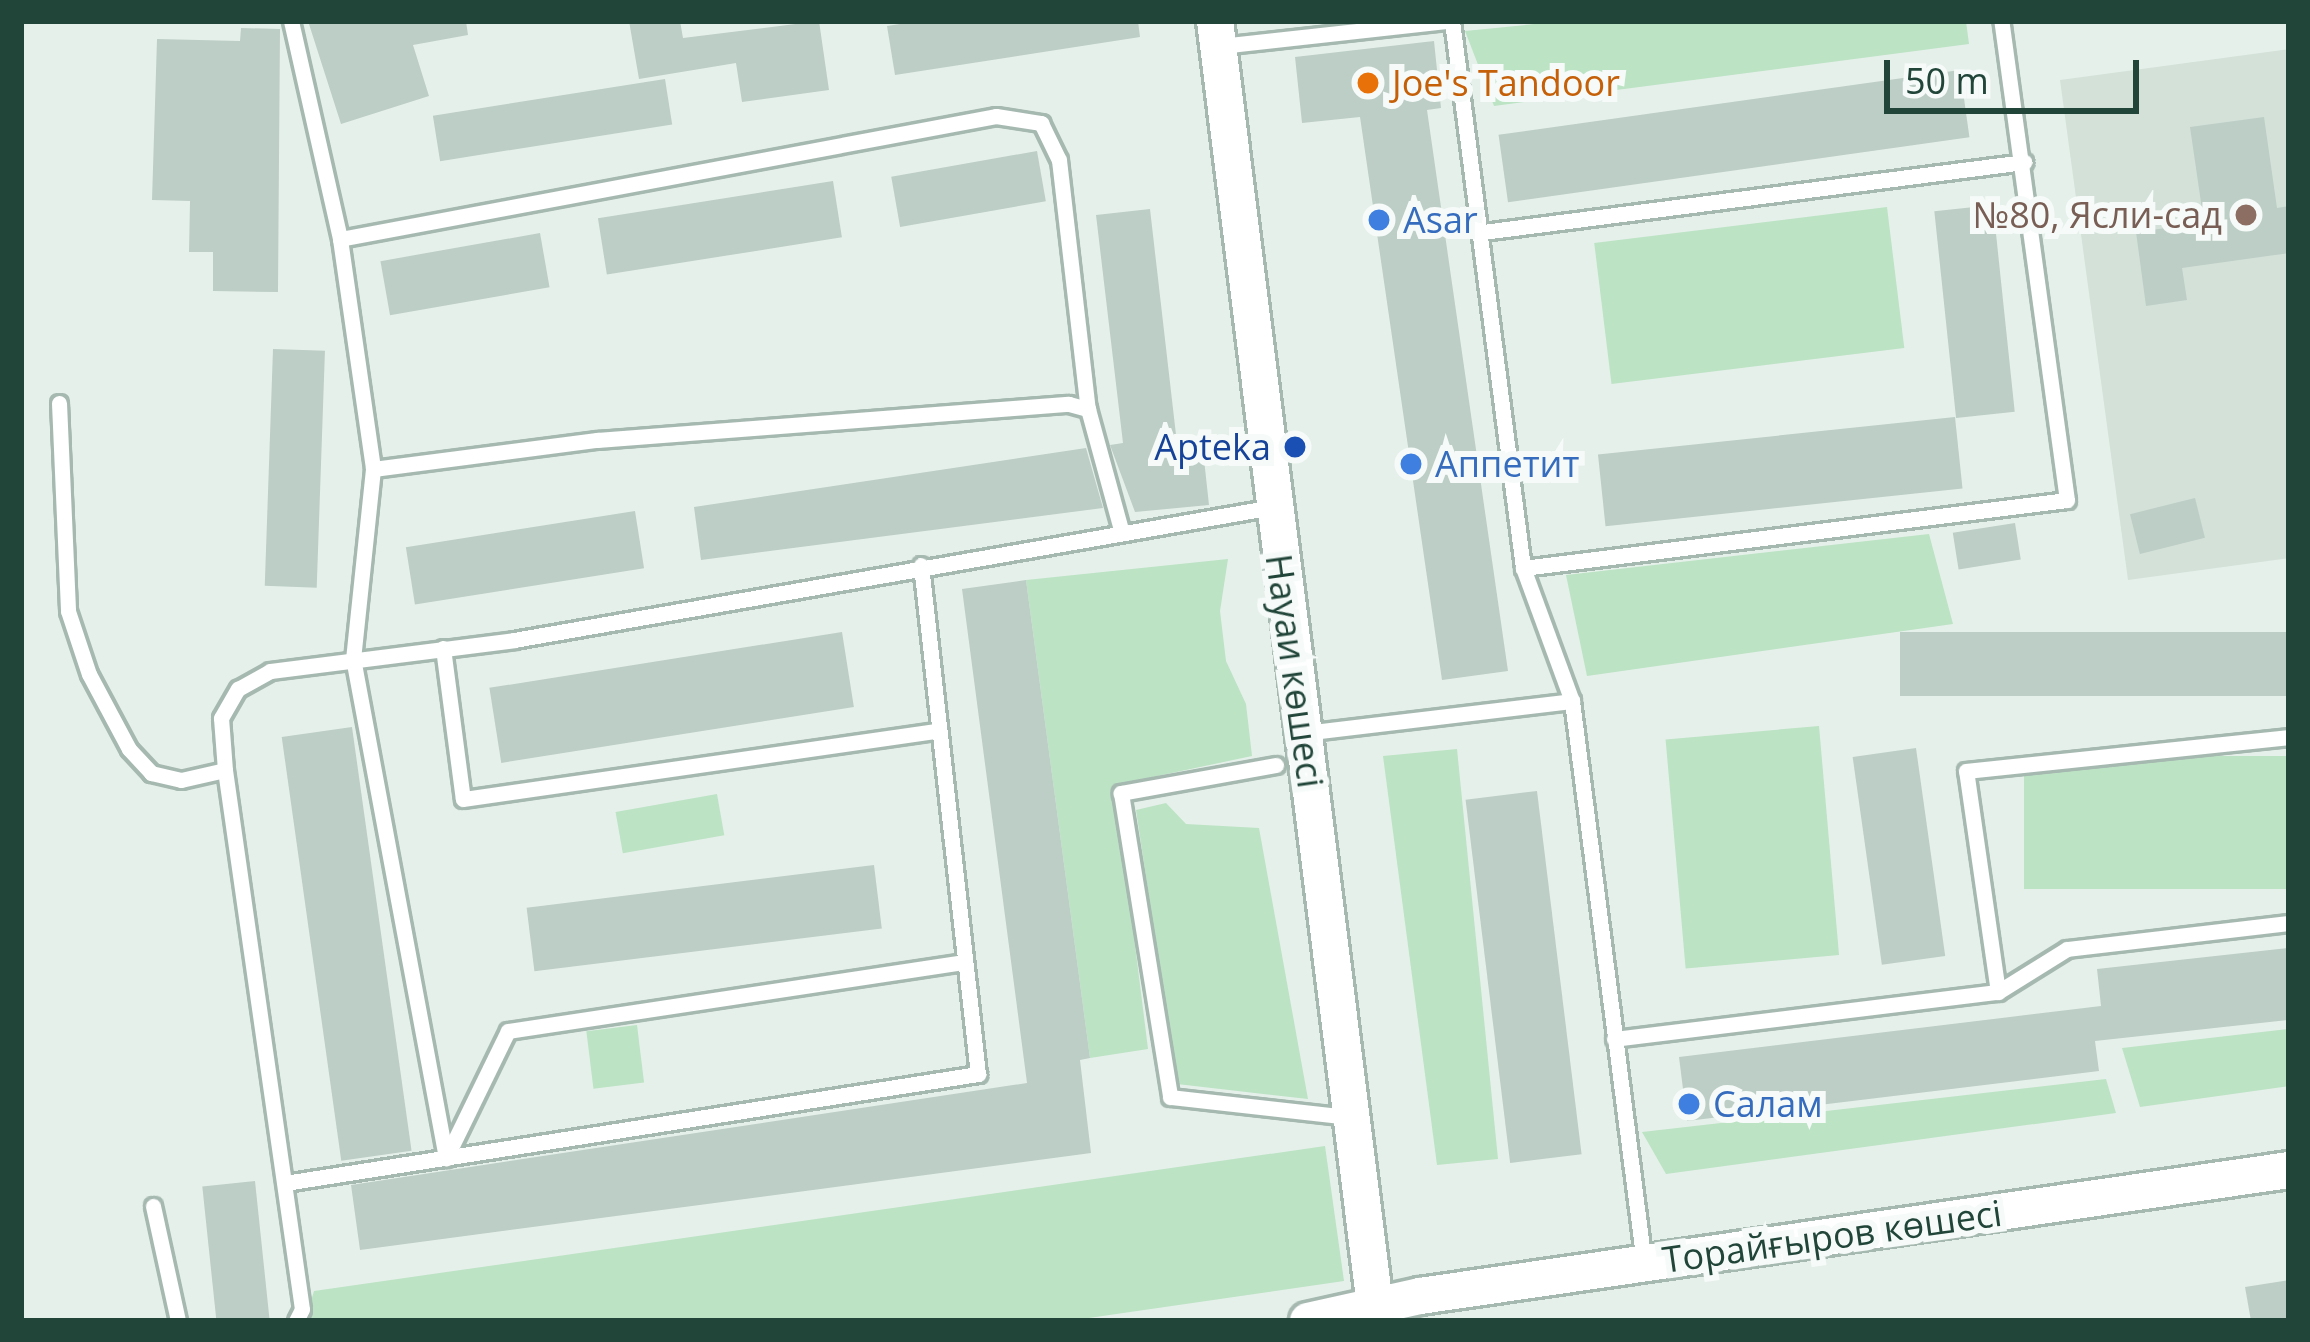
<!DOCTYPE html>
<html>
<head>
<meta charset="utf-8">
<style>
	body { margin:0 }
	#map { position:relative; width:2310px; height:1342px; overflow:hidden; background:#e5f0ea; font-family:"Open Sans",sans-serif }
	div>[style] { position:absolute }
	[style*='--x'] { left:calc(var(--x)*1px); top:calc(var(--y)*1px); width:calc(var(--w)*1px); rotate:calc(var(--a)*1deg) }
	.built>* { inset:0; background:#d3e1d9 }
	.green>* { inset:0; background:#bce3c4; transform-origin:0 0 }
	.building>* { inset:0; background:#bdcec6; transform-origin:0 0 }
	.roads { filter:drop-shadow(3px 0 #a6b9b1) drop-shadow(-3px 0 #a6b9b1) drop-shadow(0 3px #a6b9b1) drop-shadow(0 -3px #a6b9b1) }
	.lane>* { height:15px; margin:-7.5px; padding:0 7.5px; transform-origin:7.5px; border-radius:7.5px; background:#fff }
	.secondary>* { height:36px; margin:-18px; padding:0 18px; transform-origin:18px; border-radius:18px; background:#fff }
	.dots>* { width:33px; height:33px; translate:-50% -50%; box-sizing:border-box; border:6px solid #f6fbf9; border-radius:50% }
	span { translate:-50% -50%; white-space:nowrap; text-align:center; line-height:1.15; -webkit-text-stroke:12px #f6fbf9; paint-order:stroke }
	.food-label { font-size:36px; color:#c56008 }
	.left { translate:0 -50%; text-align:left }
	.education-label { font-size:36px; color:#785e54 }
	.right { translate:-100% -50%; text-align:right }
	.shop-label { font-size:36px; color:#366cbe }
	.transit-label { font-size:36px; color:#164399 }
	.street-label { font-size:36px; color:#214539 }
	.frame { position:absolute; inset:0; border:24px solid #214539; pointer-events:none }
	.scale { position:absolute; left:1884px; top:60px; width:255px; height:54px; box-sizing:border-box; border:6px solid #214539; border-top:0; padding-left:15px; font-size:36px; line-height:42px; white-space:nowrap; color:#214539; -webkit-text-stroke:9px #f6fbf9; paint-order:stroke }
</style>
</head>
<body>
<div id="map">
	<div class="built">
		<i style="clip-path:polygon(2289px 49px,2289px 558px,2128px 580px,2060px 80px)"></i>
	</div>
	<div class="green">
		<i style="clip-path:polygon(1565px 21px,1966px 21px,1969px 44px,1494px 106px,1465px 31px)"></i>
		<i style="left:1887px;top:207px;width:142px;height:295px;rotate:83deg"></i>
		<i style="clip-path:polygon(1929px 534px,1953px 624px,1587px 676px,1566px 575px)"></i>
		<i style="clip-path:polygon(1228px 559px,1220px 611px,1226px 661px,1246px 704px,1252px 756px,1115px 785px,1148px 1049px,1090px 1058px,1026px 580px)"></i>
		<i style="left:1819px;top:726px;width:230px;height:154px;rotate:85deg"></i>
		<i style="clip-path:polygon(1457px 749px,1498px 1159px,1437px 1165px,1383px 756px)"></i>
		<i style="left:2289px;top:756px;width:133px;height:265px;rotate:90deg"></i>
		<i style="left:717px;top:794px;width:42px;height:103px;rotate:80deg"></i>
		<i style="clip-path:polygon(1166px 803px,1186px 824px,1259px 828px,1308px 1099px,1177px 1084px,1136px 810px)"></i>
		<i style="left:637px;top:1025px;width:58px;height:51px;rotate:83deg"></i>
		<i style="clip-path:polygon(2289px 1029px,2289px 1086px,2140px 1107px,2122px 1048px)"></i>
		<i style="clip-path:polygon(2106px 1079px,2116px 1113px,1666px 1174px,1642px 1132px)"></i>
		<i style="clip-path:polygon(1325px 1146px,1344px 1281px,1068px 1321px,305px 1321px,314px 1291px)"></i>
	</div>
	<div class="building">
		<i style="clip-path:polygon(308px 21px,466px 21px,468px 35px,413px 45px,429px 96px,341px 124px)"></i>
		<i style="clip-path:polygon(629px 21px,680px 21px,683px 38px,819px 21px,829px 90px,742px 102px,736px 63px,639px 79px)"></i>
		<i style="clip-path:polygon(919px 21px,1138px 21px,1140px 37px,895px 75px,887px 26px)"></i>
		<i style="clip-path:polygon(241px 28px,280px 29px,278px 292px,213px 291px,213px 252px,189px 252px,190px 201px,152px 200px,157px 39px,240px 41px)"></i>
		<i style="clip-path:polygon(1434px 41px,1441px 108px,1427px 110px,1508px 671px,1442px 680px,1360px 117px,1302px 123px,1295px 57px)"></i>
		<i style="left:1960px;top:70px;width:68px;height:466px;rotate:82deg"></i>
		<i style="left:665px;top:79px;width:46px;height:235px;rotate:81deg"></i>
		<i style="clip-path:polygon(2264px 117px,2277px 208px,2289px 206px,2289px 253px,2182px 268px,2187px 300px,2146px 306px,2136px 232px,2204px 223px,2190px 127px)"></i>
		<i style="left:1037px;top:151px;width:51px;height:148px;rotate:80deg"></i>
		<i style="left:833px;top:181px;width:57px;height:238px;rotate:81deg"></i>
		<i style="left:1993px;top:205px;width:208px;height:59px;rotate:84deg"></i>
		<i style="clip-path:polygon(1150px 209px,1178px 452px,1203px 450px,1209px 505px,1135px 512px,1110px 445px,1123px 443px,1096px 215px)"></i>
		<i style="left:540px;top:233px;width:55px;height:162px;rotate:80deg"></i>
		<i style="left:273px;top:349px;width:52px;height:237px;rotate:2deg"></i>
		<i style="left:1955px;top:417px;width:72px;height:359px;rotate:84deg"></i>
		<i style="clip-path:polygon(1086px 448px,1103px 508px,701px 560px,694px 507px)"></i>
		<i style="left:2195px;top:498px;width:41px;height:67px;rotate:76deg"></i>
		<i style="left:635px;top:511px;width:58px;height:232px;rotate:81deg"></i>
		<i style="left:2015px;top:523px;width:37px;height:63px;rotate:81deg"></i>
		<i style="clip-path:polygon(1026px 580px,1090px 1058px,1080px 1060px,1091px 1153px,360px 1250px,351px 1185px,1027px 1083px,962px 589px)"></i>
		<i style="left:842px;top:632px;width:76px;height:357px;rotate:81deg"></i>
		<i style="left:2289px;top:632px;width:64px;height:389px;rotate:90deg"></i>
		<i style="left:352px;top:727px;width:428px;height:71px;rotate:82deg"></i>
		<i style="left:1916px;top:748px;width:210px;height:64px;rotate:82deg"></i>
		<i style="left:1537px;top:791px;width:366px;height:72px;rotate:83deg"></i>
		<i style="left:874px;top:865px;width:64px;height:350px;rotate:83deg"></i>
		<i style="clip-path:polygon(2289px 948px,2289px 1020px,2095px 1041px,2099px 1071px,1687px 1121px,1679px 1057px,2101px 1006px,2097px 969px)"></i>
		<i style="left:255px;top:1181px;width:141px;height:53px;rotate:84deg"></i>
		<i style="clip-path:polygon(2289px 1280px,2289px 1321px,2251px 1321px,2245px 1287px)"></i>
	</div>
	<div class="roads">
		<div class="lane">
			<i style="--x:291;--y:21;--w:223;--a:77.3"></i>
			<i style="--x:340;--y:239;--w:232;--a:81.8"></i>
			<i style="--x:373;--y:469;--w:190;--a:96"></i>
			<i style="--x:353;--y:658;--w:509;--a:79.46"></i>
			<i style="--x:1452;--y:21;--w:552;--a:82.6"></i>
			<i style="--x:1221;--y:46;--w:228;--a:-6.3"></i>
			<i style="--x:1483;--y:232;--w:546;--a:-7.37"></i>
			<i style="--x:340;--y:239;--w:667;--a:-10.62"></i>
			<i style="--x:996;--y:116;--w:46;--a:8.8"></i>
			<i style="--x:1041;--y:123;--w:41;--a:64.1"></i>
			<i style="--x:1059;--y:160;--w:251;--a:83.4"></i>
			<i style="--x:59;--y:403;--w:208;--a:87.5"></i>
			<i style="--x:68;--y:611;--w:66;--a:71.6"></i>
			<i style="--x:89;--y:674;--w:85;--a:61.9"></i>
			<i style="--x:129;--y:749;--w:33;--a:47"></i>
			<i style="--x:151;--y:773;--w:31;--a:13"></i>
			<i style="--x:181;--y:780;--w:45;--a:-12.8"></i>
			<i style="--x:373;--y:469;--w:226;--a:-7.4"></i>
			<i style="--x:597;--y:440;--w:473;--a:-4.4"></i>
			<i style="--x:1069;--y:404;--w:20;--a:15"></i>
			<i style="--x:1088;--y:409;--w:125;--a:74.7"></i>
			<i style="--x:443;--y:648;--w:152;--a:82.5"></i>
			<i style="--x:463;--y:799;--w:481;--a:-8.2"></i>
			<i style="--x:1304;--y:733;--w:270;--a:-6.8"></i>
			<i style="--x:1276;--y:765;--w:158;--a:169.8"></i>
			<i style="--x:1121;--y:793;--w:308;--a:80.8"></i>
			<i style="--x:1170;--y:1097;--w:180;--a:6.4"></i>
			<i style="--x:1998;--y:992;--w:223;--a:-98.2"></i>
			<i style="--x:1966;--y:771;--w:325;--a:-6"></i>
			<i style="--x:1614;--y:1039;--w:387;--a:-7"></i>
			<i style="--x:1998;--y:992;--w:81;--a:-31.9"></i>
			<i style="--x:2067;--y:949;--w:224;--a:-6.7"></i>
			<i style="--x:446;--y:1158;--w:141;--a:-64"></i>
			<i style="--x:508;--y:1031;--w:461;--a:-8.6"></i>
			<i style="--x:285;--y:1183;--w:702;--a:-8.94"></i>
			<i style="--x:978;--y:1074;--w:512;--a:-96.39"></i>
			<i style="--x:153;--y:1206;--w:118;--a:77.7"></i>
			<i style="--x:1644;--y:1263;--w:567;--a:-97.3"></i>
			<i style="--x:1572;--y:701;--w:142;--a:-110.2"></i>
			<i style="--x:1523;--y:568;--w:548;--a:-7.13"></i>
			<i style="--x:2067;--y:500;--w:484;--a:-97.8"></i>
			<i style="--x:296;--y:1321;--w:13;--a:-63"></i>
			<i style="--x:302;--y:1309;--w:544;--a:-98.13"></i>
			<i style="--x:225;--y:770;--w:52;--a:-94.4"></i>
			<i style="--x:221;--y:718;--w:34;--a:-60"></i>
			<i style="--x:238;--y:689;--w:37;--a:-29"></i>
			<i style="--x:270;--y:671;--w:246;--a:-7.2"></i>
			<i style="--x:514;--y:640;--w:771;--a:-9.94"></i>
		</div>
		<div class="secondary">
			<i style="--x:1215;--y:21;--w:1310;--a:82.9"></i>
			<i style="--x:1308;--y:1321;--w:115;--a:-12.6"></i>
			<i style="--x:1420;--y:1296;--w:878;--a:-8.25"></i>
		</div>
	</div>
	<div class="dots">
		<i style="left:1368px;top:83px;background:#e8710a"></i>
		<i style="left:2246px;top:215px;background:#8d6e63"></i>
		<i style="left:1379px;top:220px;background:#3f7fe0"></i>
		<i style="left:1295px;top:447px;background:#1a4fb4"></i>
		<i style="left:1411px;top:464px;background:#3f7fe0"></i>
		<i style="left:1689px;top:1104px;background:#3f7fe0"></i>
	</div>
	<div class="food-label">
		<span class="left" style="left:1392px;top:83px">Joe's Tandoor</span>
	</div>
	<div class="education-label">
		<span class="right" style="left:2222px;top:215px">№80, Ясли-сад</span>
	</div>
	<div class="shop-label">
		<span class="left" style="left:1403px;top:220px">Asar</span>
		<span class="left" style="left:1435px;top:464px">Аппетит</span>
		<span class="left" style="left:1713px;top:1104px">Салам</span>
	</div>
	<div class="transit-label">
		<span class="right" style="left:1271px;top:447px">Apteka</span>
	</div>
	<div class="street-label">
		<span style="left:1295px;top:671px;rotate:82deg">Науаи көшесі</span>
		<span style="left:1832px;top:1236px;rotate:-8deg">Торайғыров көшесі</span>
	</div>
	<div class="frame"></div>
	<div class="scale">50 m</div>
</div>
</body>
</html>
